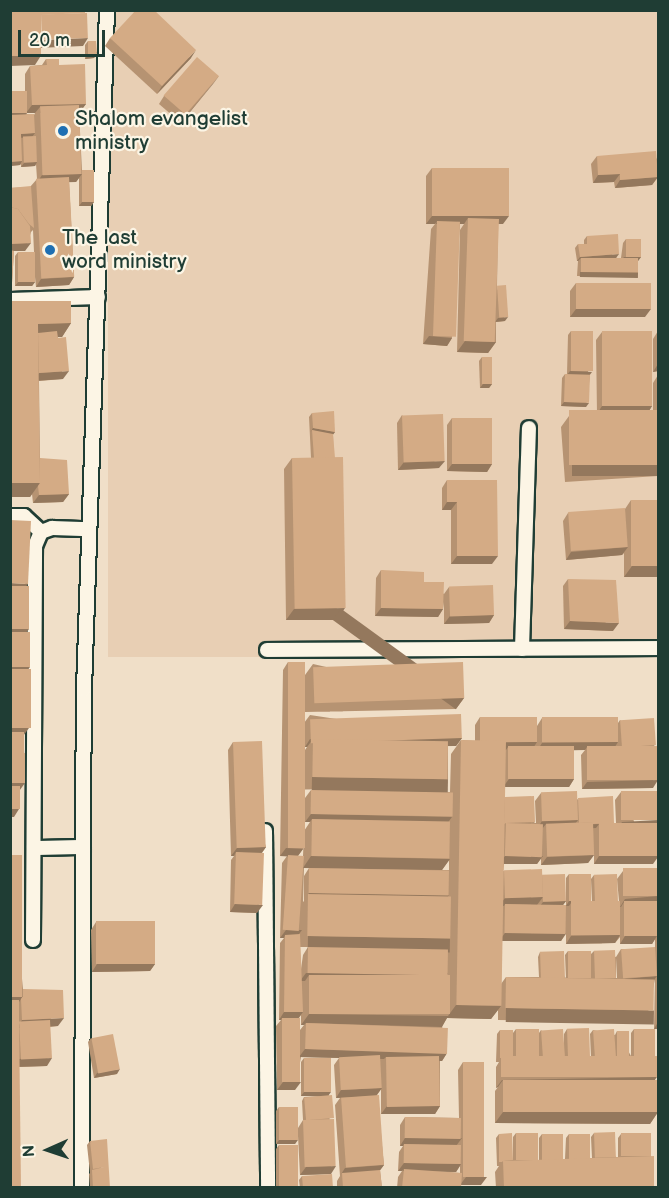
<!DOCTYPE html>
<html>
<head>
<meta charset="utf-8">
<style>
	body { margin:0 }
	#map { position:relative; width:669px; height:1198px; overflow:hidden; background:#f0dfc8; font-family:"Balsamiq Sans",sans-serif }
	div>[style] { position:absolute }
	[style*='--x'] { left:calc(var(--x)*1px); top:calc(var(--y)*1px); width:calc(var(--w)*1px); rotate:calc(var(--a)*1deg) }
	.built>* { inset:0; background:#e8cfb4; transform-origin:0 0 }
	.roads { filter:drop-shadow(2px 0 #1f3d34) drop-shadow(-2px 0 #1f3d34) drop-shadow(0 2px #1f3d34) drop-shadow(0 -2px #1f3d34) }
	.lane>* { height:14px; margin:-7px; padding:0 7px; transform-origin:7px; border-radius:7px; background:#fcf5e5 }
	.wall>* { inset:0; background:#b69372 }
	.shaded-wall>* { inset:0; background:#94785d; transform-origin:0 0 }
	.building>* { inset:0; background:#d4ab85; transform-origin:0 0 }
	.dots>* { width:16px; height:16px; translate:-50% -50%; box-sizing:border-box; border:3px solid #fcf5e5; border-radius:50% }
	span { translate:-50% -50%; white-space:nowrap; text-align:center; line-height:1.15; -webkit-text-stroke:4.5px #fcf5e5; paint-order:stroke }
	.poi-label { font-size:21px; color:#1f3d34 }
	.left { translate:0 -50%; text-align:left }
	.frame { position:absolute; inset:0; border:12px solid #1f3d34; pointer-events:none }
	.north { position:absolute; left:18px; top:1120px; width:60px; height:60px; -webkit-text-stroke:4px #fcf5e5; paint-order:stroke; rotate:267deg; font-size:16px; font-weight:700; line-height:24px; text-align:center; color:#1f3d34 }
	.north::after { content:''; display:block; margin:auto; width:21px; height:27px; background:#1f3d34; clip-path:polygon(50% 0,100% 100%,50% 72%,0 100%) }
	.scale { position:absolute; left:18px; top:30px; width:87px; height:27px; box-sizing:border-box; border:3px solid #1f3d34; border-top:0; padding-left:8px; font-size:18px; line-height:21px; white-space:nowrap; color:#1f3d34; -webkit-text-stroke:4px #fcf5e5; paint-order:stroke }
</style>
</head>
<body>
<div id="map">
	<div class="built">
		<i style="left:108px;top:11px;width:550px;height:646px"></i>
	</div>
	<div class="roads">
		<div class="lane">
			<i style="--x:10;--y:300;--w:88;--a:-2"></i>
			<i style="--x:10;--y:516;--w:14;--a:0"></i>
			<i style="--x:24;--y:516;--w:23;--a:43"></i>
			<i style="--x:522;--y:649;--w:221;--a:-88.2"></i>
			<i style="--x:267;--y:650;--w:391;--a:-0.3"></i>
			<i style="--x:265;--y:831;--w:357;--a:89.5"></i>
			<i style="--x:34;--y:848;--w:49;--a:-1.2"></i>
			<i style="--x:33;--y:940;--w:394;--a:-89.7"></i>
			<i style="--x:35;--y:546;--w:15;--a:-67"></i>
			<i style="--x:41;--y:532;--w:12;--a:-20"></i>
			<i style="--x:52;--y:528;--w:37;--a:2"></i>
			<i style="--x:82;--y:1188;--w:499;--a:-89.8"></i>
			<i style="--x:84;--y:689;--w:679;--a:-88.06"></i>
		</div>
	</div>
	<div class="wall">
		<i style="clip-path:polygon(110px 38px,191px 58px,157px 94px,105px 46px)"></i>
		<i style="clip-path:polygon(88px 41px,97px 54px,94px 58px,85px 59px,85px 45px)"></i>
		<i style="clip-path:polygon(evenodd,46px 59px,59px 65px,86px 104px,79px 112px,82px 170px,94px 202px,91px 206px,79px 206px,79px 178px,76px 182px,69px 182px,74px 277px,69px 285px,36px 287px,35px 277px,35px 282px,32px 286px,15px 286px,15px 256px,18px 252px,34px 252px,33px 230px,31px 232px,25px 251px,14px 251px,12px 283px,10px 286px,10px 188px,30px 187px,37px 179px,36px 164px,35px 166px,21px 167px,21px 164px,20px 165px,10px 166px,25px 91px,25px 74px,30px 66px,42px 65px,46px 59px,27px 113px,35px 113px,34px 115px,26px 114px,27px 113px)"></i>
		<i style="clip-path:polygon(219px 76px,181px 123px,159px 104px,164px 96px)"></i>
		<i style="clip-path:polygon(597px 156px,656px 159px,658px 157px,658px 189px,657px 178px,652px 185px,615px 188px,614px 182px,593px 183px,591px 164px)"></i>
		<i style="clip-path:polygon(432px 168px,503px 224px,498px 224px,497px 286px,505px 321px,496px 322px,496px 342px,488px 353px,457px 352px,460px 230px,464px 224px,460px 224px,452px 338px,447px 346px,423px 344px,431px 229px,435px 224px,426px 224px,426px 176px)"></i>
		<i style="clip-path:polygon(587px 236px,617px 258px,621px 258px,623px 243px,626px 239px,641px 257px,638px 261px,638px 273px,635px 277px,577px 276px,578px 261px,577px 261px,575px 248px,578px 244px,584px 244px,584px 240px)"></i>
		<i style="clip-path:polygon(576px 283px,645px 317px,570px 317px,570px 291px)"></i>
		<i style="clip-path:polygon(10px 301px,71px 323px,62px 337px,58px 337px,63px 379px,39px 381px,40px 458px,69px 494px,63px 502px,33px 503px,32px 494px,30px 497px)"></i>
		<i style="clip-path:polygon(571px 331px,590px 376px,586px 407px,561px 406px,562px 378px,565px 374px,567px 374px,568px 335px)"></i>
		<i style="clip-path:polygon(658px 331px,658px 371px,653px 372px,653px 339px)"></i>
		<i style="clip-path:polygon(602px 332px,652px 406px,649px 411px,653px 410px,653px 383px,658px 375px,658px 476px,565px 482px,561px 427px,569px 416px,597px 414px,596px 340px)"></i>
		<i style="clip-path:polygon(482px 357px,492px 384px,489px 388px,480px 388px,479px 361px)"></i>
		<i style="clip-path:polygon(312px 413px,335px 432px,333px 434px,337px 620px,286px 620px,284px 469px,292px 458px,311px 458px,309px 417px)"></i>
		<i style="clip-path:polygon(402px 415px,439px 468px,398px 470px,397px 423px)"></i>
		<i style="clip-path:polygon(452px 418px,492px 464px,487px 472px,447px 471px,447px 425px)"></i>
		<i style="clip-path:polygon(447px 480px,492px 564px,451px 564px,451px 510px,442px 510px,442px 488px)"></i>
		<i style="clip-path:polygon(631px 500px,658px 577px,624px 577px,624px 553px,622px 555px,566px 560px,563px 521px,568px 513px,625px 509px)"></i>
		<i style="clip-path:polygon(381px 570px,424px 582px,444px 594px,449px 587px,494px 615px,489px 623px,444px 624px,444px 602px,443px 609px,438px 617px,375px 616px,376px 578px)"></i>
		<i style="clip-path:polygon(568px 579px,613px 631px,564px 629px,563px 586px)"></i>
		<i style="clip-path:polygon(evenodd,288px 662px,305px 675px,313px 664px,464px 698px,456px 709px,305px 712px,304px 723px,310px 715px,462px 738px,456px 746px,448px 746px,448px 779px,440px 791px,304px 789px,305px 750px,307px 747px,305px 747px,303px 849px,298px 856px,303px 856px,304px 831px,310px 822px,305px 822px,305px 798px,311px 790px,450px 792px,451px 754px,461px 740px,475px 741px,475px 725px,480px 717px,537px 726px,542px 718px,618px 723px,620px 720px,655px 746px,653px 788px,582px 789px,581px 755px,585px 750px,574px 750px,574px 779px,569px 787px,505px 787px,505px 797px,535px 822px,534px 823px,536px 823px,535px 801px,541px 793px,577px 799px,614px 823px,616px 823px,615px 800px,621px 792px,653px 864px,594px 864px,594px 855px,588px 863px,541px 865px,541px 858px,537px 864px,504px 864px,503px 871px,542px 875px,566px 901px,563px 905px,566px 905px,566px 878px,569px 874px,591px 901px,590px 902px,592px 902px,591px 879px,594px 875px,618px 901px,619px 901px,617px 879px,623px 871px,658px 868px,658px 899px,657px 902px,657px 911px,658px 908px,658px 1029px,655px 1029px,655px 1080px,658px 1112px,650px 1124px,495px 1123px,495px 1091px,498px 1087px,496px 1088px,496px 1067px,499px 1062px,496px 1062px,497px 1034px,500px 1030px,513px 1033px,516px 1029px,539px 1033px,541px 1030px,564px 1053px,564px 1034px,567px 1029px,590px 1057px,591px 1057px,590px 1034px,593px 1030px,615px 1035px,617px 1031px,631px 1056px,631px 1033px,634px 1029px,654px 1029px,655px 979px,646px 1022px,498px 1020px,498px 1010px,491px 1019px,447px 1018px,442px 1026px,447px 1053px,442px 1061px,440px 1061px,440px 1106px,435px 1114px,381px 1114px,381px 1089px,377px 1095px,384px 1165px,380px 1170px,382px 1188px,337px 1188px,337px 1181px,340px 1176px,335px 1105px,340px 1098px,336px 1098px,334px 1065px,339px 1058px,301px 1057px,295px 1090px,277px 1090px,276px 1026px,281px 1020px,279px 1020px,280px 943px,284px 938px,280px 938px,282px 863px,287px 856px,280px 856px,283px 670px,288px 662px,449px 860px,449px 870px,442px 870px,449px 860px,288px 662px,304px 868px,348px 868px,309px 868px,304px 876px,304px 901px,303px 902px,304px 868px,288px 662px,566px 934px,566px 944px,615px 943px,620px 937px,620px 944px,652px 944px,655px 939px,655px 952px,621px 949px,616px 957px,594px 951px,591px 954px,568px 951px,565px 955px,566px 978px,540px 952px,538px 957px,539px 977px,506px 977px,501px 984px,502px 941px,561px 941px,566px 934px,288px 662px,300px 947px,308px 947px,303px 955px,301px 969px,300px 947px,288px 662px,616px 958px,617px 978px,616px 978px,616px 958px,288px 662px,301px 1015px,301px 1025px,304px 1025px,300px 1030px,299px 1018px,301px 1015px)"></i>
		<i style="clip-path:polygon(233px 742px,266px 847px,262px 853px,257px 913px,230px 912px,231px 860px,234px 856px,231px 856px,228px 750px)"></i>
		<i style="clip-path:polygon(10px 855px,23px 989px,58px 1026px,50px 1027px,47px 1066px,19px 1067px)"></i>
		<i style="clip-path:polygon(96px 922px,155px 964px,150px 971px,92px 972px,91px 930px)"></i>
		<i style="clip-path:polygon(91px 1038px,117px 1074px,94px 1078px,88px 1042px)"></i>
		<i style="clip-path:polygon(304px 1058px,329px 1095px,331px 1174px,300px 1175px,298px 1136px,295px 1144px,276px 1144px,276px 1111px,279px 1107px,298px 1128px,303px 1120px,302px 1101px,304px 1097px,321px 1096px,301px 1096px,301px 1062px)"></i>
		<i style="clip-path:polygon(evenodd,463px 1062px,481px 1185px,461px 1185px,461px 1188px,397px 1188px,398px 1177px,402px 1171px,398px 1171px,399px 1152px,403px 1146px,400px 1146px,400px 1125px,405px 1117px,459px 1118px,458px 1070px,463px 1062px,460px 1166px,460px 1173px,433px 1171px,456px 1172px,460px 1166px)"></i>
		<i style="clip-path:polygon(516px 1133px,538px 1160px,539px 1160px,539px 1138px,542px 1134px,563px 1159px,565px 1159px,566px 1138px,569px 1134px,589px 1158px,592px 1158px,591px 1137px,594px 1133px,616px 1157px,618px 1157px,618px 1138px,621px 1134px,651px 1156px,654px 1188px,496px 1188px,495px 1172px,499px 1166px,497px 1166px,496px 1138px,499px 1134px,513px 1160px,513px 1137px)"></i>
		<i style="clip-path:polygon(90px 1141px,110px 1188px,90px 1188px,89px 1174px,90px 1173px,87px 1145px)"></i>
		<i style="clip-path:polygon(279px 1145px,298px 1188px,276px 1188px,276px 1149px)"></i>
		<i style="clip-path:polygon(302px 1176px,333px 1188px,300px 1188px,299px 1180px)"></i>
	</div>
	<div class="shaded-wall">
		<i style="clip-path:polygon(88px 38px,83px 46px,37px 48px,42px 40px)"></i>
		<i style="clip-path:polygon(196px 50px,191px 58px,157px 94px,162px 86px)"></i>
		<i style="clip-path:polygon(42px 54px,35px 65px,10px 66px,10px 56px)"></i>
		<i style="clip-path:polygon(97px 54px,94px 58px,85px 59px,88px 55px)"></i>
		<i style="clip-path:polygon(219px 76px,213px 84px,181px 123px,187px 115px)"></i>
		<i style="clip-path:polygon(86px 104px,80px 112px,40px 113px,40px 107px,35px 113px,27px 113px,24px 117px,10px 117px,10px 113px,26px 113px,32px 105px)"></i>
		<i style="clip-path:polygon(35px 133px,32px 137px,18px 138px,21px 134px)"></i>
		<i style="clip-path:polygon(22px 161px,20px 165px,10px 166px,10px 162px)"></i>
		<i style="clip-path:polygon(37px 162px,35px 166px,21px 167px,24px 163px)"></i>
		<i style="clip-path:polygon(82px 174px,76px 182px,37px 183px,42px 175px)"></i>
		<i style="clip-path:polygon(620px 174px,614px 182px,593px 183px,598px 175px)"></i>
		<i style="clip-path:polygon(658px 177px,652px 185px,615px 188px,620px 180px)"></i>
		<i style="clip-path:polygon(82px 202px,94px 202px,91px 206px,79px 206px)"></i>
		<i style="clip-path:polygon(432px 216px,509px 216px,503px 224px,468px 224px,468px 218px,464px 224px,436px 224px,437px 221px,435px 224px,426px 224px)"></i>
		<i style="clip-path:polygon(31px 243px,25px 251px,10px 251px,10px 244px)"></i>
		<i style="clip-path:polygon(619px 254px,616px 258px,581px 258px,578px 261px,577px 261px,580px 257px)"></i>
		<i style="clip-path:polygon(624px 257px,641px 257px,638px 261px,621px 261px)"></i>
		<i style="left:580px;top:272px;width:58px;height:5px;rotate:1deg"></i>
		<i style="clip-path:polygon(74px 277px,69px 285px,36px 287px,41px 279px)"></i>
		<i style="clip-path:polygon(18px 282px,35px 282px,32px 286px,15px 286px)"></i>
		<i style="clip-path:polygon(576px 309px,651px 309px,645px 317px,570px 317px)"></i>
		<i style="clip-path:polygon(508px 317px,505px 321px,495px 322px,498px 318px)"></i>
		<i style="clip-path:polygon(71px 323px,62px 337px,37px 337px,38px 324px)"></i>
		<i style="clip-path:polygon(429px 336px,452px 338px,447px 346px,423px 344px)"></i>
		<i style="clip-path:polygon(465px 341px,496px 342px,488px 353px,457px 352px)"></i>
		<i style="clip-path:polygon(658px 364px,658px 371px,653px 372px)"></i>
		<i style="clip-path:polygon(69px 371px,63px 379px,33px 381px,39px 373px)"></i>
		<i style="clip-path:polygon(570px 371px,592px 372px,589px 376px,567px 375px)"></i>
		<i style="clip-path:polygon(483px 384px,492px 384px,489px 388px,480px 388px)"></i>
		<i style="clip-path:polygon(564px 402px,589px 403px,586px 407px,561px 406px)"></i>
		<i style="clip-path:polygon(602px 406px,652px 406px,647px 414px,597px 414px)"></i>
		<i style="clip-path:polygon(313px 428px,335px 432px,332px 436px,312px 430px,310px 433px)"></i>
		<i style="clip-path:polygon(445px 461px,439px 468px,398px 470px,404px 462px)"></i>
		<i style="clip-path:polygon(452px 464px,492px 464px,487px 472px,447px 471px)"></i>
		<i style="left:658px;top:465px;width:11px;height:86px;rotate:90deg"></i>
		<i style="clip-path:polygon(10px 483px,40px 483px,30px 497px,10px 497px)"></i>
		<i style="clip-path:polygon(69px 494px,63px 502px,33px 503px,39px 495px)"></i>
		<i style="clip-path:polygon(447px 502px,457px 502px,451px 510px,442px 510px)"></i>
		<i style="clip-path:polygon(628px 547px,622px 555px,566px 560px,571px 552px)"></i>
		<i style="clip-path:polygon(457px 556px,498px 556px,492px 564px,451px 564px)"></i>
		<i style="clip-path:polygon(658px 565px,658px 577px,624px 577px,632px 566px)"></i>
		<i style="clip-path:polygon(10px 583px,28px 584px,20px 595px,10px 595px)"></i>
		<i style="clip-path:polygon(345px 608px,337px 620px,286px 620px,294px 609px)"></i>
		<i style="clip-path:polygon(381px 608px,443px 609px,438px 617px,375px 616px)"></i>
		<i style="clip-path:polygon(494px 615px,489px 623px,444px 624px,450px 616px)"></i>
		<i style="clip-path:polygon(570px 621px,619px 623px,613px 631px,564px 629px)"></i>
		<i style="clip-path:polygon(10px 629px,29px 629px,21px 640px,10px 640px)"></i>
		<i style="clip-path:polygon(10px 667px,30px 667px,22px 678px,10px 678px)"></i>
		<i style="left:464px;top:698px;width:14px;height:152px;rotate:126deg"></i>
		<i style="clip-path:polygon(10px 728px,29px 728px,21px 739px,10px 739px)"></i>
		<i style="clip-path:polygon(462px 738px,456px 746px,313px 747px,313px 739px,307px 747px,305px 747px,310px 739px)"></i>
		<i style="clip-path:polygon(537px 742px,532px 750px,508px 747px,506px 750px,475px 751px,480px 743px)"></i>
		<i style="clip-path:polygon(618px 742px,613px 750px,587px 747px,585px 750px,537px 751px,542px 743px)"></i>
		<i style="left:312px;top:777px;width:136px;height:14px;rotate:1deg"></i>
		<i style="clip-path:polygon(509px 779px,574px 779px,569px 787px,503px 787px)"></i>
		<i style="clip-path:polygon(658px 780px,653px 788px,582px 789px,587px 782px)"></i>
		<i style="clip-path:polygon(10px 783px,25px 783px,17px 794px,10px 794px)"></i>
		<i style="clip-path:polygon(10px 809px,19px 809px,14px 817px,10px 817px)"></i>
		<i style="clip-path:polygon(311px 814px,452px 817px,446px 825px,312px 819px,310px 822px,305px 822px)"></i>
		<i style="clip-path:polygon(578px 820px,572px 828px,546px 824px,542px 829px,537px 829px,542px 821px)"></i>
		<i style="clip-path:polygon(658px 820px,658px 824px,617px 830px,622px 822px)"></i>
		<i style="clip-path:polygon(599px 824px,596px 828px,576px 829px,579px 825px)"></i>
		<i style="clip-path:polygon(266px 847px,260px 855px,236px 852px,234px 856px,231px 856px,237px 848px)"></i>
		<i style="clip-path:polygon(286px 848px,303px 849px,297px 857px,280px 856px)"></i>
		<i style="clip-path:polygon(594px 855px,588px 863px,541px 865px,547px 857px)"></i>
		<i style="clip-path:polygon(311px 856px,450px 859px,442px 870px,303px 868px)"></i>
		<i style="clip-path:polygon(505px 856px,543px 856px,537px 864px,499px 864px)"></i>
		<i style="clip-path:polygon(599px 856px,658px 856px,658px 857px,653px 864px,594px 864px)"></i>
		<i style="clip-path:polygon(309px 893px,449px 895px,444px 903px,308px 895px)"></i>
		<i style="clip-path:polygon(658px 896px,658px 899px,655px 904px,624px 902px,621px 907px,620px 907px,625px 899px)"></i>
		<i style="clip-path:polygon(543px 897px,537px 905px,505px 904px,504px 906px,499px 906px,505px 898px)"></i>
		<i style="clip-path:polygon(566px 901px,563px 905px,540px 906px,543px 902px)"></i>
		<i style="clip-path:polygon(569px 901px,591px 901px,588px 905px,571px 903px,569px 906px,566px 906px)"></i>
		<i style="clip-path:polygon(235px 904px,263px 905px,257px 913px,230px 912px)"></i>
		<i style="clip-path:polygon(286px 930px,302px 930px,296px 938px,285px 935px,284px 938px,280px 938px)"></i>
		<i style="clip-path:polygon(505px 933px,566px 933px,561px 941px,499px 941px)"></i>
		<i style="clip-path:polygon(620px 935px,615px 943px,566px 944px,571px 936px)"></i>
		<i style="left:308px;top:936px;width:142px;height:14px;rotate:1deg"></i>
		<i style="clip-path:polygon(625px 936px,657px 936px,652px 944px,620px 944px)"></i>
		<i style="clip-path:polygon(97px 964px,155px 964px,150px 971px,92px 972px)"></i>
		<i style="clip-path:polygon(306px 973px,448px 973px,442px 981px,309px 975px,305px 981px,300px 981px)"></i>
		<i style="clip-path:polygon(657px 976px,651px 984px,624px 979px)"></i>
		<i style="clip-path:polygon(23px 996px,15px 1008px,10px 1008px,10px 997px)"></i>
		<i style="clip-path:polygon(456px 1005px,501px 1006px,491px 1019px,447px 1018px,442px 1027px,306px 1023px,304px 1025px,301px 1025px,309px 1014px,448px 1016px)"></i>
		<i style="left:506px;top:1008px;width:148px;height:14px;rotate:1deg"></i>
		<i style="clip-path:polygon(284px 1012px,303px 1012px,297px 1020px,282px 1018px,281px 1020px,279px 1020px)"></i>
		<i style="clip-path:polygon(64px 1018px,58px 1026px,17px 1028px,22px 1020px)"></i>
		<i style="clip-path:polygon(658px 1022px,658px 1029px,654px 1029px)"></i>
		<i style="clip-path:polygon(305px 1049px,447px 1053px,442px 1061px,386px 1059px,386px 1057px,384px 1059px,299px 1057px)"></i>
		<i style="clip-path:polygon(52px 1058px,47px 1066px,13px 1067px,18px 1059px)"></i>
		<i style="clip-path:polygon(120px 1069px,117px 1074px,94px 1078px,97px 1073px)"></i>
		<i style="clip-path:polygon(657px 1077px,651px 1085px,503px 1080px,498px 1087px,496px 1088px,502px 1080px)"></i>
		<i style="clip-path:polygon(283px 1082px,301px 1082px,295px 1090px,277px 1090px)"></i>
		<i style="clip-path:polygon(382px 1088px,376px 1096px,336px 1098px,341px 1090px)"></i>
		<i style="clip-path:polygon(304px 1092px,331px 1092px,328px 1096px,301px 1096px)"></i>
		<i style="clip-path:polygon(387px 1106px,440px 1106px,435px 1114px,381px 1114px)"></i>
		<i style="clip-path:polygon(503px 1112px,658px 1112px,650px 1124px,495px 1123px)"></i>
		<i style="clip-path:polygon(405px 1138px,462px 1138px,456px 1146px,404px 1144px,403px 1146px,400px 1146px)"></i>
		<i style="clip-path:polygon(279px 1140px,298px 1140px,295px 1144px,276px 1144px)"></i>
		<i style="clip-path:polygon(404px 1163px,461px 1164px,456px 1172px,403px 1171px,404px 1169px,402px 1171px,398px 1171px)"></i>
		<i style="clip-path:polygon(384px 1165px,378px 1173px,342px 1173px,340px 1176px,345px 1168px)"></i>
		<i style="clip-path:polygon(336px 1166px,331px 1174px,300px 1175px,306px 1167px)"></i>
		<i style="clip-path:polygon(466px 1177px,487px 1177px,481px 1185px,460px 1185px)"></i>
	</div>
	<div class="building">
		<i style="left:10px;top:10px;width:31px;height:46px"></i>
		<i style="clip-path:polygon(41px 10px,85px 10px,85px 13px,41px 15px)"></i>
		<i style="clip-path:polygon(136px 10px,154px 10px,196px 50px,162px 86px,110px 38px)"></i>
		<i style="left:87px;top:13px;width:25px;height:46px;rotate:88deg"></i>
		<i style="clip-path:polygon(88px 41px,96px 41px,97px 54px,88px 55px)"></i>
		<i style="left:197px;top:57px;width:29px;height:51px;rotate:41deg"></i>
		<i style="clip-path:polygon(46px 59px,59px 59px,59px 65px,85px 64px,86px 104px,32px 105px,30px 66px,47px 65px)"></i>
		<i style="left:10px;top:91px;width:17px;height:22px"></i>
		<i style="left:79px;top:105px;width:69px;height:39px;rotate:88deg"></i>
		<i style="clip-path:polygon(34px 114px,35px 133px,21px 134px,22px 161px,10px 162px,10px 115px)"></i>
		<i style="left:36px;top:136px;width:26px;height:13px;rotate:88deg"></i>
		<i style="clip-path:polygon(656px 151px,658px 177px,620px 180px,620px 174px,598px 175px,597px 156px)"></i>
		<i style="left:432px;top:168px;width:77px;height:48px"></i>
		<i style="left:82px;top:170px;width:12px;height:32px"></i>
		<i style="left:69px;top:177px;width:100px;height:33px;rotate:87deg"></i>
		<i style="clip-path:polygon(31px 186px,34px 228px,29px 224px,18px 209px,10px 207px,10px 188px)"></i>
		<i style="clip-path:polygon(10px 207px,18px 209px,30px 226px,31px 243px,10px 244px)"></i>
		<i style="left:468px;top:218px;width:31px;height:123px;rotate:2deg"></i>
		<i style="left:437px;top:221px;width:23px;height:115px;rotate:2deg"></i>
		<i style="clip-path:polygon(618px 234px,619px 254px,580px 257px,578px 244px,587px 244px,587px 236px)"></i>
		<i style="left:626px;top:239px;width:15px;height:18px"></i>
		<i style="clip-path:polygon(10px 250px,14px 251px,12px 283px,10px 283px)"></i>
		<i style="left:18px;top:252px;width:17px;height:30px"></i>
		<i style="left:581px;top:258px;width:57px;height:14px"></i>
		<i style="left:576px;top:283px;width:75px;height:26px"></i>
		<i style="left:506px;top:285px;width:32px;height:9px;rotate:86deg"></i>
		<i style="clip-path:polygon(10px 301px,71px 301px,71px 323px,38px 324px,40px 483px,10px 483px)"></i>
		<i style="clip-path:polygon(57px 331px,58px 338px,66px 337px,69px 371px,39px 373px,38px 333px)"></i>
		<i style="left:571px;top:331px;width:22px;height:40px"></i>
		<i style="left:652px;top:331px;width:75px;height:50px;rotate:90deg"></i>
		<i style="left:482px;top:357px;width:10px;height:27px"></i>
		<i style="left:565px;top:374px;width:25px;height:28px;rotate:2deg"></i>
		<i style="left:658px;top:410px;width:55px;height:89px;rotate:90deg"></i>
		<i style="clip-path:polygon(334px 411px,335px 432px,313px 428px,312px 413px)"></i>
		<i style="left:443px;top:414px;width:47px;height:41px;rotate:88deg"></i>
		<i style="left:452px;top:418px;width:40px;height:46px"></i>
		<i style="clip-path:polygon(312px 430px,333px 434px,335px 458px,314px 458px)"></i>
		<i style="left:343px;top:457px;width:151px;height:51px;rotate:89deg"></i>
		<i style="clip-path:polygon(40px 458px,67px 460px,69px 494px,39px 495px,38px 486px,40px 483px)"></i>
		<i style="clip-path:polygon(447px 480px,497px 480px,498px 556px,457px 556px,457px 502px,447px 502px)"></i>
		<i style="left:631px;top:500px;width:27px;height:66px"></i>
		<i style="left:625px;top:508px;width:39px;height:57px;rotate:86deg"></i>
		<i style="clip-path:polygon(10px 520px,31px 521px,28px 584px,10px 583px)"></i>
		<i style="clip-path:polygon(381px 570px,424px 572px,424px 582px,444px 582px,443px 609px,381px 608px)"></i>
		<i style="clip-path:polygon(568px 579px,616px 580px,619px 623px,570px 621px)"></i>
		<i style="left:493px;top:585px;width:30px;height:44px;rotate:88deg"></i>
		<i style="left:10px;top:586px;width:19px;height:43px"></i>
		<i style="left:10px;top:632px;width:20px;height:35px"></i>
		<i style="left:288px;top:662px;width:17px;height:186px"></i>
		<i style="left:463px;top:662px;width:36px;height:150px;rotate:88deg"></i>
		<i style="left:10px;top:669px;width:21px;height:59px"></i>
		<i style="left:461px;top:714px;width:24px;height:151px;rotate:88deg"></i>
		<i style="clip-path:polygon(480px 717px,537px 717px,537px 742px,506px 742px,506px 741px,480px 741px)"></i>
		<i style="left:618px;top:717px;width:25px;height:76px;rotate:90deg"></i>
		<i style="left:654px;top:718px;width:27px;height:34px;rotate:86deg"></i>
		<i style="left:10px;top:732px;width:14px;height:21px"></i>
		<i style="left:313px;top:739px;width:135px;height:38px;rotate:1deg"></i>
		<i style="left:461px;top:740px;width:45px;height:265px;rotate:1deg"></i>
		<i style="left:262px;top:741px;width:106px;height:29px;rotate:88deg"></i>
		<i style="left:574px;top:746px;width:33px;height:66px;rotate:90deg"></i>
		<i style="left:658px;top:746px;width:34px;height:71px;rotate:90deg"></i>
		<i style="left:10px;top:753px;width:15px;height:30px"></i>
		<i style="left:10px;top:786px;width:10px;height:23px"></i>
		<i style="left:311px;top:790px;width:142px;height:24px;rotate:1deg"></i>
		<i style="left:577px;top:791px;width:29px;height:36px;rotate:88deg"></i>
		<i style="left:658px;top:791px;width:29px;height:37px;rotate:90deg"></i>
		<i style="clip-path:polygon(534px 796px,535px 822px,506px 823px,504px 824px,505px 797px)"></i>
		<i style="clip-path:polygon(613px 796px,614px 823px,593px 824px,593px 822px,579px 823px,578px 798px)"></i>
		<i style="left:312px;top:819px;width:138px;height:37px;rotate:1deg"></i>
		<i style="left:593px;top:822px;width:33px;height:47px;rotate:88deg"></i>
		<i style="left:506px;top:823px;width:37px;height:33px;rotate:2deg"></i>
		<i style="left:658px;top:823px;width:33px;height:59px;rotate:90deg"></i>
		<i style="left:236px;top:852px;width:28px;height:52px;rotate:2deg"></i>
		<i style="left:10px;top:855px;width:12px;height:142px"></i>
		<i style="left:288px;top:855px;width:16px;height:75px;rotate:4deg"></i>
		<i style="left:309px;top:868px;width:140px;height:25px;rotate:1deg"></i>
		<i style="left:658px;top:868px;width:28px;height:35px;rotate:90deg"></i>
		<i style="left:542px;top:869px;width:28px;height:38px;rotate:88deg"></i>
		<i style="left:565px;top:874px;width:27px;height:23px;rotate:88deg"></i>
		<i style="left:569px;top:874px;width:22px;height:27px"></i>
		<i style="left:617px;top:874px;width:27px;height:23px;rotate:88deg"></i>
		<i style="left:308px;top:894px;width:143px;height:42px;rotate:1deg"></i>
		<i style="left:620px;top:901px;width:34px;height:49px;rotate:90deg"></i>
		<i style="left:657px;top:901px;width:35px;height:33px;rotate:90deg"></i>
		<i style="left:505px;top:904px;width:61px;height:29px;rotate:1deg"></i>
		<i style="left:155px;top:921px;width:43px;height:59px;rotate:90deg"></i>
		<i style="clip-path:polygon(300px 934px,303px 1012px,284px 1012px,285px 935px)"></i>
		<i style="left:308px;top:947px;width:140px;height:26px;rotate:1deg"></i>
		<i style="left:655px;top:947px;width:29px;height:34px;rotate:86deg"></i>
		<i style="left:615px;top:950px;width:28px;height:21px;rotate:88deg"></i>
		<i style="left:564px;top:951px;width:27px;height:24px;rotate:88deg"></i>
		<i style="left:568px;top:951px;width:23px;height:27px"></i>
		<i style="left:309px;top:975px;width:141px;height:39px"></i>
		<i style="left:506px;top:977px;width:148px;height:31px;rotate:1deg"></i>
		<i style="clip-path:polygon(23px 989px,63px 990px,64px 1018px,22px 1020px,21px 999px,23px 996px)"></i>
		<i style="clip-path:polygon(10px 1000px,19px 1000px,19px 1020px,19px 1018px,10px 1018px)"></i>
		<i style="clip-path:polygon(10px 1018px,19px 1018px,21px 1188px,10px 1188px)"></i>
		<i style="left:282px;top:1018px;width:18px;height:64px"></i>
		<i style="left:50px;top:1020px;width:38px;height:31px;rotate:87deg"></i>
		<i style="left:306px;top:1023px;width:142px;height:26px;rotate:2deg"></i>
		<i style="left:589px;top:1028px;width:29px;height:22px;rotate:88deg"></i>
		<i style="left:516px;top:1029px;width:23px;height:30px"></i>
		<i style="left:563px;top:1029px;width:29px;height:22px;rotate:86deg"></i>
		<i style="left:614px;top:1029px;width:28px;height:21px;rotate:86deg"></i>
		<i style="left:634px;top:1029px;width:21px;height:27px"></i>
		<i style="left:500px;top:1030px;width:13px;height:28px"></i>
		<i style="left:617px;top:1031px;width:12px;height:26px"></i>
		<i style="left:113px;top:1034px;width:36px;height:22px;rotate:79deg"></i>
		<i style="left:380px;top:1055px;width:33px;height:41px;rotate:87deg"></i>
		<i style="left:439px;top:1056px;width:50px;height:53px;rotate:89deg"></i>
		<i style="left:657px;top:1056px;width:21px;height:156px;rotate:90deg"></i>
		<i style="left:304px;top:1058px;width:27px;height:34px"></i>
		<i style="left:463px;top:1062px;width:21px;height:115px"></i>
		<i style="left:503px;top:1080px;width:155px;height:32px"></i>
		<i style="left:332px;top:1095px;width:23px;height:28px;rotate:85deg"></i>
		<i style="left:379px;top:1095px;width:70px;height:38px;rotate:86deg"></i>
		<i style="left:279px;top:1107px;width:19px;height:33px"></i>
		<i style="left:405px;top:1117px;width:56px;height:21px;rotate:1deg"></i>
		<i style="left:334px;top:1119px;width:47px;height:31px;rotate:88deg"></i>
		<i style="left:615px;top:1132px;width:25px;height:21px;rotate:88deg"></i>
		<i style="clip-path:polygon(512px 1133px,513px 1160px,503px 1161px,502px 1162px,499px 1162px,499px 1134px)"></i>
		<i style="left:516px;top:1133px;width:22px;height:27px"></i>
		<i style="left:651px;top:1133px;width:23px;height:30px;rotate:90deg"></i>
		<i style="left:542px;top:1134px;width:21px;height:26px"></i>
		<i style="left:569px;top:1134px;width:21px;height:25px"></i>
		<i style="clip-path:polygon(107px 1139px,110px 1188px,93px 1188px,92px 1170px,104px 1167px,93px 1169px,90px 1141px)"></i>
		<i style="left:404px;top:1144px;width:57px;height:19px;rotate:1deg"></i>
		<i style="left:279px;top:1145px;width:19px;height:43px"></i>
		<i style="clip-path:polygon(654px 1156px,654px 1188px,504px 1188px,503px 1161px)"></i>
		<i style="clip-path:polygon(404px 1169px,462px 1173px,461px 1188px,402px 1188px)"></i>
		<i style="clip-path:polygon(380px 1170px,382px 1188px,343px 1188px,342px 1173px)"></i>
		<i style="clip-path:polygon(332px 1174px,333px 1188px,303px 1188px,302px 1176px)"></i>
	</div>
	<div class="dots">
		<i style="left:63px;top:131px;background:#1f6fb2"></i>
		<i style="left:50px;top:250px;background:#1f6fb2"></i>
	</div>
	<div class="poi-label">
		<span class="left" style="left:75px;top:131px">Shalom evangelist<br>ministry</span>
		<span class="left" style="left:62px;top:250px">The last<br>word ministry</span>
	</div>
	<div class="frame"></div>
	<div class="north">N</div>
	<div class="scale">20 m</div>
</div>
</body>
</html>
